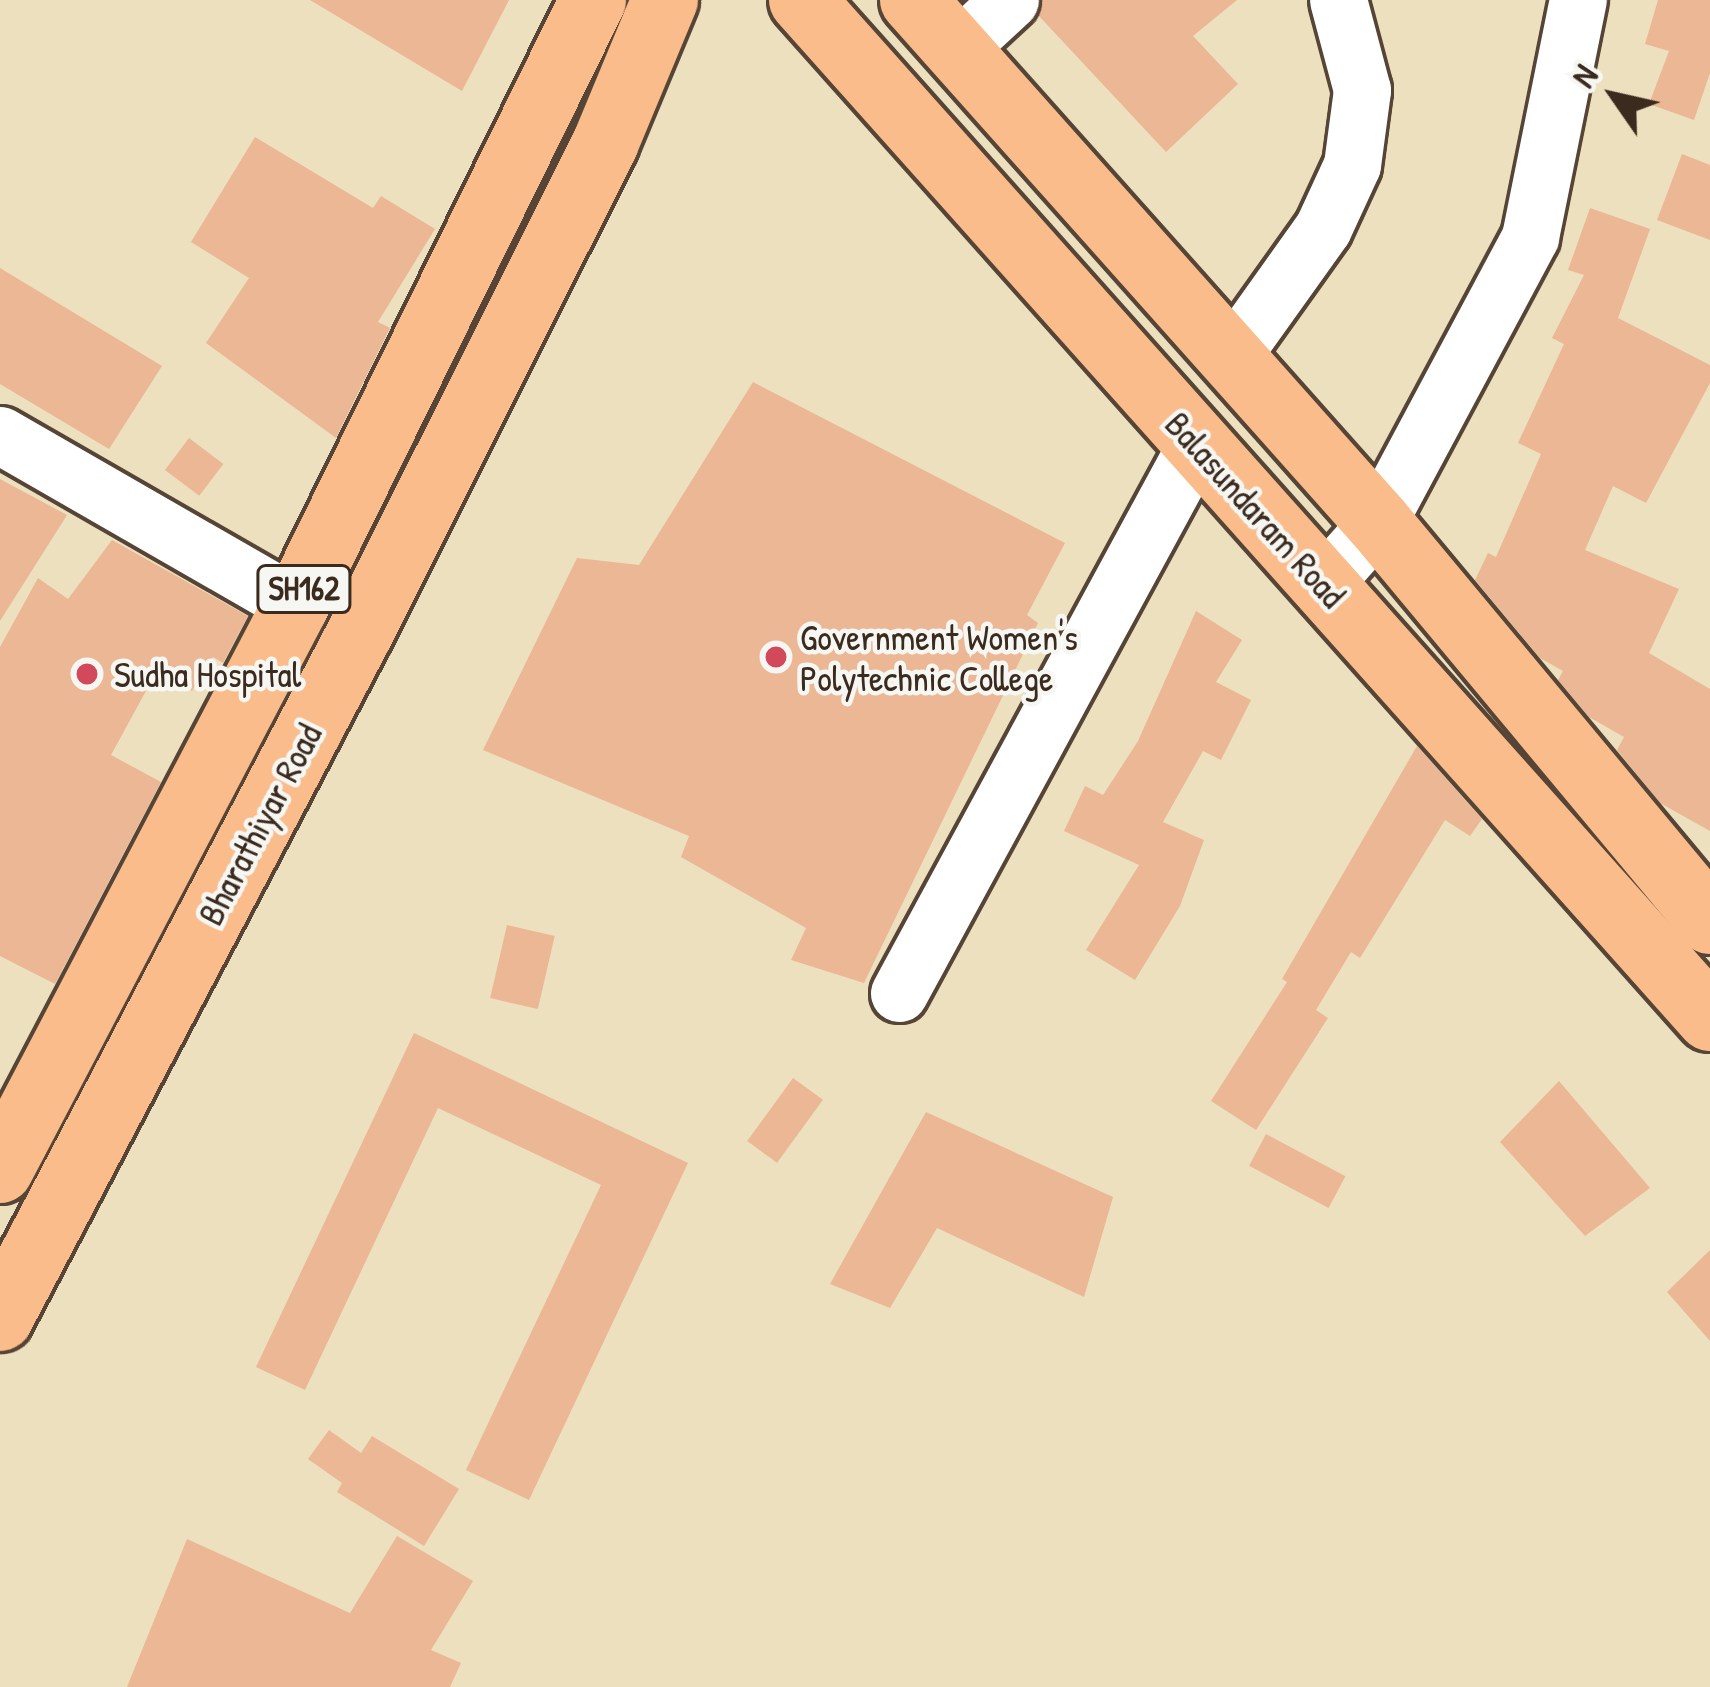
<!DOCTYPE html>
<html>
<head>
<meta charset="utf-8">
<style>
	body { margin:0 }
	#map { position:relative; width:1710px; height:1687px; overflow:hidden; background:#ece0bf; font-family:"Patrick Hand",sans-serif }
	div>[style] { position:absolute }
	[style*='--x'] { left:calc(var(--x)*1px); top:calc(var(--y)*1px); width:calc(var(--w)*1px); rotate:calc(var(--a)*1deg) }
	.building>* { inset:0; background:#ecb794; transform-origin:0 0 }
	.roads { filter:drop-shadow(3px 0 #564536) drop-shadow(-3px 0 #564536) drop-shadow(0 3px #564536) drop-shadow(0 -3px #564536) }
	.minor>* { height:57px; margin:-28.5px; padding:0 28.5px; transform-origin:28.5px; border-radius:28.5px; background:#fff }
	.major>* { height:66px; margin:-33px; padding:0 33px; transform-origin:33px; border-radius:33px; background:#f9bc8a }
	.dots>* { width:33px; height:33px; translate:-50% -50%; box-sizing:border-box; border:6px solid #f6f6f2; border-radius:50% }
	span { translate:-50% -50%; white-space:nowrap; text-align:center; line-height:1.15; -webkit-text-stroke:9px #f6f6f2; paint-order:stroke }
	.shield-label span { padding:3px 9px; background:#f6f6f2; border:3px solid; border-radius:9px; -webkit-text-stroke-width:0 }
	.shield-label { font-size:33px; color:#3b2a1e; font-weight:700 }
	.street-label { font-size:36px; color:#3b2a1e }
	.poi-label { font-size:36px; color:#3b2a1e }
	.left { translate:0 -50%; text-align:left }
	.north { position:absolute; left:1554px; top:36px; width:120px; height:120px; -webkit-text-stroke:9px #f6f6f2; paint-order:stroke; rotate:304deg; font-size:33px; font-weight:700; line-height:48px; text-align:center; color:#3b2a1e }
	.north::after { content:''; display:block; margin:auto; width:42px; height:54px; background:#3b2a1e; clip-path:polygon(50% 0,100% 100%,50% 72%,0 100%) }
</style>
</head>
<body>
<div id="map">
	<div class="building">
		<i style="clip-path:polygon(310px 0,509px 0,462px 91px)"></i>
		<i style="clip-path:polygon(1042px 0,1237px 0,1193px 36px,1238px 84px,1166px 152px,1038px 15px)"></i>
		<i style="clip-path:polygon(1658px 0,1710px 0,1710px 73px,1694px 120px,1649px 104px,1669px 51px,1645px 44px)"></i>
		<i style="clip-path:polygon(255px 137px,373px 208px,381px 196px,435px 229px,378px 322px,390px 328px,336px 438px,206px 343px,249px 278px,191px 242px)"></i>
		<i style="clip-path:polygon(1682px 154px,1710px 165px,1710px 240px,1657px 220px)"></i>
		<i style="clip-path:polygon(1590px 208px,1650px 229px,1618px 318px,1710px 365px,1710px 383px,1646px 503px,1613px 486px,1585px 550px,1679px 589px,1649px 653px,1710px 689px,1710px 831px,1660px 803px,1617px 750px,1624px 737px,1589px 717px,1558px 680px,1563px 671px,1540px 658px,1475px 580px,1488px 553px,1496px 557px,1541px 454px,1518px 443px,1564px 344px,1552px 338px,1584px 275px,1568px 270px)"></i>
		<i style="clip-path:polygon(0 268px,162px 366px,109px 449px,0 384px)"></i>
		<i style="clip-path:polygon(753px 382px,1065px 543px,1027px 615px,1038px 623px,864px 983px,791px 960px,806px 928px,681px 857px,689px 836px,483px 750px,577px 558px,639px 565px)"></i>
		<i style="left:189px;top:438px;width:43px;height:40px;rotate:37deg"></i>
		<i style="clip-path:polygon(0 479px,67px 515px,0 621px)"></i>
		<i style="clip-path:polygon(112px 540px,248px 616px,223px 663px,213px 657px,192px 691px,158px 669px,111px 755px,161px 782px,55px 984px,0 956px,0 647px,38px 578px,68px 599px)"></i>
		<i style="clip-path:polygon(1196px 611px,1242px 640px,1216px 682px,1251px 700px,1221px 760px,1203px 751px,1163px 822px,1204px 840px,1180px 906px,1135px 980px,1086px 950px,1139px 865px,1064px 831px,1085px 786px,1103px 795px,1138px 741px)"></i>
		<i style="clip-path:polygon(1417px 746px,1482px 819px,1470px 836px,1445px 820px,1360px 958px,1351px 952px,1316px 1010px,1328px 1018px,1256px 1130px,1211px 1101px,1287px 982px,1282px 979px)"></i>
		<i style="left:507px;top:925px;width:49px;height:75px;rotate:13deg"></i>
		<i style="clip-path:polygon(414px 1033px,688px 1163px,529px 1500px,466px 1470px,601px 1185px,438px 1108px,305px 1390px,256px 1367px)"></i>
		<i style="left:793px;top:1078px;width:37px;height:78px;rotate:36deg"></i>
		<i style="clip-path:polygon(1559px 1081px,1650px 1188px,1585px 1236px,1500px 1142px)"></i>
		<i style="clip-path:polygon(926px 1112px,1113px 1197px,1084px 1297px,937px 1228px,890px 1308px,830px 1284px)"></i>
		<i style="left:1266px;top:1134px;width:90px;height:36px;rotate:28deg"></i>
		<i style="clip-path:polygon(1710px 1250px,1710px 1341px,1667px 1292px)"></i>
		<i style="clip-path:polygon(329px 1430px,361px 1453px,372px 1436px,459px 1489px,424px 1546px,337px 1492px,342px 1483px,308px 1459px)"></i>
		<i style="clip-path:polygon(397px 1536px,473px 1581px,431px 1650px,461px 1663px,450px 1687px,127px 1687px,187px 1539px,350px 1613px)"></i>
	</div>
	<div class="roads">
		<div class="minor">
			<i style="--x:957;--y:49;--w:72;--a:-42.8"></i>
			<i style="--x:1231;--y:357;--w:158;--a:-54.5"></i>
			<i style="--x:1323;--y:228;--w:69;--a:-65.3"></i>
			<i style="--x:1352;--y:165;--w:76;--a:-82.4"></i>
			<i style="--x:1362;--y:90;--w:93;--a:-104.9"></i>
			<i style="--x:0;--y:435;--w:341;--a:29.9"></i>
			<i style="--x:1323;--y:584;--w:83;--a:-48.4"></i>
			<i style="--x:1378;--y:522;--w:323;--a:-61.9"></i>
			<i style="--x:1530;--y:237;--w:242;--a:-78.6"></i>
			<i style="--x:899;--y:993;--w:626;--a:-61.55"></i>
		</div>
		<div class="major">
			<i style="--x:802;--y:0;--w:1364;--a:48.27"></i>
			<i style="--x:913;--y:0;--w:699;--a:48.31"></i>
			<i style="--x:1378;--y:522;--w:519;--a:50.24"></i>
			<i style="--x:0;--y:1170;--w:638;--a:-62.35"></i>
			<i style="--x:296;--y:605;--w:674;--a:-63.85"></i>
			<i style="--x:0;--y:1318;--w:776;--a:-62.28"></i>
			<i style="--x:361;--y:631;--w:545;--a:-63.39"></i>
			<i style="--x:605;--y:144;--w:156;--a:-67.4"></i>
		</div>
	</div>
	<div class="dots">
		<i style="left:776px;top:657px;background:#d1495b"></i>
		<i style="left:87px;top:674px;background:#d1495b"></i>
	</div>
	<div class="shield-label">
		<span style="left:304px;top:589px">SH162</span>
	</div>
	<div class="street-label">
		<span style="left:1256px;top:509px;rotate:48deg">Balasundaram Road</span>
		<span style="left:259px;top:824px;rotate:-62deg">Bharathiyar Road</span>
	</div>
	<div class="poi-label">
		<span class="left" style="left:800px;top:657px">Government Women's<br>Polytechnic College</span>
		<span class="left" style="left:114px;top:674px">Sudha Hospital</span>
	</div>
	<div class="north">N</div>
</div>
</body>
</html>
